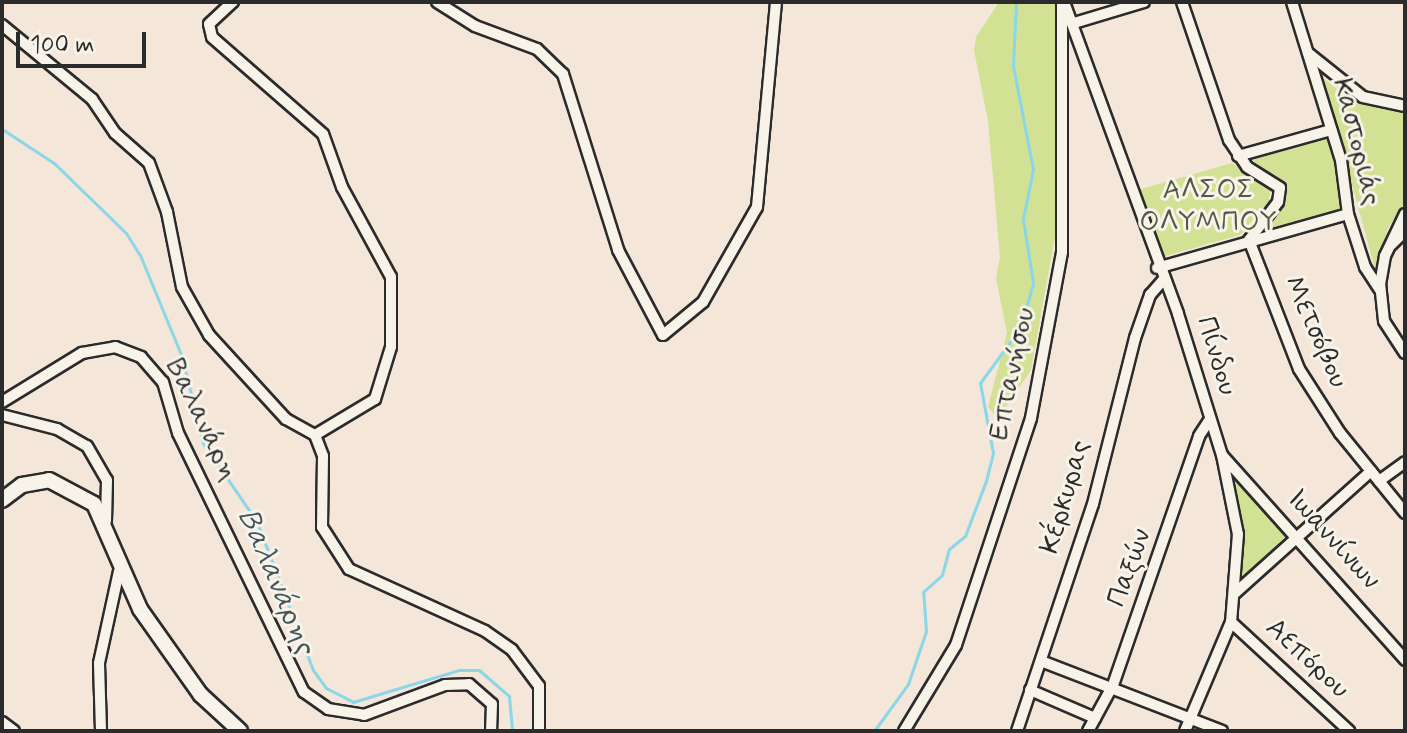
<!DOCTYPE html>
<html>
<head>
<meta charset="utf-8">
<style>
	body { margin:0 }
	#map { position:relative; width:1407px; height:733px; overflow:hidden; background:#f4e6d9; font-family:Mynerve,sans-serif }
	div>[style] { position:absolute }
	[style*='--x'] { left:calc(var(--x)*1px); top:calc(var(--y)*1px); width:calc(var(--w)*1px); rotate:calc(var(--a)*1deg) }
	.green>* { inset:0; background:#d3e194 }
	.stream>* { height:3px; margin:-1.5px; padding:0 1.5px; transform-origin:1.5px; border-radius:1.5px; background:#89d7e8 }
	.roads { filter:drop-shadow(2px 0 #2b2b2b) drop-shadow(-2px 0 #2b2b2b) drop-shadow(0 2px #2b2b2b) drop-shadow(0 -2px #2b2b2b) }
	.minor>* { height:10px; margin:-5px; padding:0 5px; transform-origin:5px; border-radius:5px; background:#f7f3e8 }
	.secondary>* { height:14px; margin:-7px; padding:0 7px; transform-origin:7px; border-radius:7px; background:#f7f3e8 }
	span { translate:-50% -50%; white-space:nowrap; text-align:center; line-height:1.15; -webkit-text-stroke:6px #f7f3e8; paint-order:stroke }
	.street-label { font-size:28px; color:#2b2b2b }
	.park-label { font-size:28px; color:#555845 }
	.water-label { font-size:30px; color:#42565a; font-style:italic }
	.frame { position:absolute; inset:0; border:4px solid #2b2b2b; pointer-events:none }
	.scale { position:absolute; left:16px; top:32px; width:130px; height:36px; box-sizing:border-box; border:4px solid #2b2b2b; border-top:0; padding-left:10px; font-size:24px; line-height:28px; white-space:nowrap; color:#2b2b2b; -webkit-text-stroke:6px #f7f3e8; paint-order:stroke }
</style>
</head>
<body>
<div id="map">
	<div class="green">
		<i style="clip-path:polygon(999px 2px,1055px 2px,1058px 220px,1031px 370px,998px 419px,988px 407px,1007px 333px,996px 278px,1000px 257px,988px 121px,974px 50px,976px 37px)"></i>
		<i style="clip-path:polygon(1322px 77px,1353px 102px,1405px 113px,1405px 202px,1388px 228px,1376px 272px)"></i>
		<i style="clip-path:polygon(1329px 138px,1343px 209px,1259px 231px,1284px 205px,1285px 191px,1276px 175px,1253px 166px,1254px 159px)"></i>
		<i style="clip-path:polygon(1232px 163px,1265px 181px,1271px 189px,1268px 204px,1240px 235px,1162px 257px,1138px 190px)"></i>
		<i style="clip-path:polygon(1232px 472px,1288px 534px,1241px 580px,1244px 532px)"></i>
	</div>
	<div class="stream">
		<i style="--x:2;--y:129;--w:62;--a:33.2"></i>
		<i style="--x:54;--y:163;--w:100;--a:44.2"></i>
		<i style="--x:126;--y:233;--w:26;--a:58"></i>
		<i style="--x:140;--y:255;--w:110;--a:67.6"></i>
		<i style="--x:182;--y:357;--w:89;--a:76.3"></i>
		<i style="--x:203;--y:443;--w:96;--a:55.6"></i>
		<i style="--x:257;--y:522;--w:158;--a:69.3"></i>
		<i style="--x:313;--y:670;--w:22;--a:54"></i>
		<i style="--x:326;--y:688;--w:30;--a:27"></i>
		<i style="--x:353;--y:702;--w:111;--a:-16.8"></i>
		<i style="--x:459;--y:670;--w:20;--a:0"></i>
		<i style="--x:479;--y:670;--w:40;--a:41"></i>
		<i style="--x:509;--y:696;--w:35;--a:85"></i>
		<i style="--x:874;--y:731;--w:58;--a:-54.1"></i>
		<i style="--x:908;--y:684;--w:56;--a:-71.2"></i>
		<i style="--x:926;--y:631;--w:39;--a:-94"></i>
		<i style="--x:923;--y:592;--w:25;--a:-42"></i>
		<i style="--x:942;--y:575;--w:27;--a:-75"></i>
		<i style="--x:949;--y:549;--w:21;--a:-39"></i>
		<i style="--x:965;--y:536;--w:59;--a:-69.1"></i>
		<i style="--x:986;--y:481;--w:29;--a:-76"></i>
		<i style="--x:993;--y:453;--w:71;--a:-100.5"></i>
		<i style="--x:980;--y:383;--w:69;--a:-53.8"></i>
		<i style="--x:1021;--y:327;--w:46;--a:-74.7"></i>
		<i style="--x:1033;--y:283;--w:65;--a:-98.9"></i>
		<i style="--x:1023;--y:219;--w:51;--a:-78.7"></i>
		<i style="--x:1033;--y:169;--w:105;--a:-101"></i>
		<i style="--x:1013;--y:66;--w:64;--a:-87.3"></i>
	</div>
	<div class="roads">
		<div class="minor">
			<i style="--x:437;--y:2;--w:45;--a:32.3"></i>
			<i style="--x:475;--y:26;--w:66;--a:20.4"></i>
			<i style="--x:537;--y:49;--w:36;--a:44"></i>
			<i style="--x:563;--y:74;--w:184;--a:72.6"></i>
			<i style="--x:618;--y:250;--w:96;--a:62.1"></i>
			<i style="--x:663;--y:335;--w:52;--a:-39.5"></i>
			<i style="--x:703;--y:302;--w:109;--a:-60.4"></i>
			<i style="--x:757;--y:207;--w:206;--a:-84.7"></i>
			<i style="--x:1064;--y:2;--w:332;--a:69.9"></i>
			<i style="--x:1178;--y:314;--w:148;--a:72.7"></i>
			<i style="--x:1222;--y:455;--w:81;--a:78.6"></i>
			<i style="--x:1238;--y:534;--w:88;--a:94.5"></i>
			<i style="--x:1231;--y:622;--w:118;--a:112.9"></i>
			<i style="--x:1182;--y:2;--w:146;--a:71.2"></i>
			<i style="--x:1229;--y:140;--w:32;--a:56"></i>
			<i style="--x:1247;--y:167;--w:39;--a:32"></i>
			<i style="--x:1280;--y:188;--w:14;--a:98"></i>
			<i style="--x:1278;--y:202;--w:48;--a:127.3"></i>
			<i style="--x:1249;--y:240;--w:138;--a:68.8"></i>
			<i style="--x:1299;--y:369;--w:76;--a:57.4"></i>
			<i style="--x:1340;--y:433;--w:103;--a:50.9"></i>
			<i style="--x:1292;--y:2;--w:165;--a:72.8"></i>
			<i style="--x:1341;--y:160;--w:54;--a:82.6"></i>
			<i style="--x:1348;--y:214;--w:56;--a:72.2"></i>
			<i style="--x:1365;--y:267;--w:27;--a:57"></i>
			<i style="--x:1074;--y:23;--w:73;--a:-16.7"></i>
			<i style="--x:2;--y:25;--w:117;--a:39.4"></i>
			<i style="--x:92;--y:99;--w:41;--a:55.9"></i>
			<i style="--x:115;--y:133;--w:45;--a:41.4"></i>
			<i style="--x:149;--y:163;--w:52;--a:69.8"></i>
			<i style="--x:167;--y:212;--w:76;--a:78.7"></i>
			<i style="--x:182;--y:287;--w:55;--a:60.6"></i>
			<i style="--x:209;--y:335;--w:114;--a:47.5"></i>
			<i style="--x:286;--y:419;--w:33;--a:29"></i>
			<i style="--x:315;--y:435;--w:70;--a:-31"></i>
			<i style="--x:375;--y:399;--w:54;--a:-72.9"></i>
			<i style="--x:391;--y:347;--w:70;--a:-90"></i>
			<i style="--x:391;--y:277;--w:102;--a:-118.6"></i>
			<i style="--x:342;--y:187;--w:56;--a:-109.7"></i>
			<i style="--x:323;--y:134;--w:147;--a:-138.9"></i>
			<i style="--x:212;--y:37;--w:13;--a:-103"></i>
			<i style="--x:209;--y:24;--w:33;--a:-43"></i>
			<i style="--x:1308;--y:53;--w:70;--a:38.7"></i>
			<i style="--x:1363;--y:97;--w:43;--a:12.1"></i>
			<i style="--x:1238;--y:156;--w:97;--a:-15.6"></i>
			<i style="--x:1405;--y:214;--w:47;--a:115.5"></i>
			<i style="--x:1385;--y:256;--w:27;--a:100"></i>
			<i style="--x:1380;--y:283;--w:38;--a:84"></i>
			<i style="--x:1384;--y:321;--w:38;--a:57"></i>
			<i style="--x:1391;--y:245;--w:20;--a:-45"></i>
			<i style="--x:1157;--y:268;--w:198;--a:-15.8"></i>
			<i style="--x:2;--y:402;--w:94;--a:-31.5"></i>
			<i style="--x:82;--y:353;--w:34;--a:-10"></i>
			<i style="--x:115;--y:347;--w:28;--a:21"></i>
			<i style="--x:141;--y:357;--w:33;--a:49"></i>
			<i style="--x:163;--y:382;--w:53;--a:73.6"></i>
			<i style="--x:178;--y:433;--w:288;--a:64.1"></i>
			<i style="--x:304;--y:692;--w:29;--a:35"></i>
			<i style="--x:328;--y:709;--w:36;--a:9"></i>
			<i style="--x:364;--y:715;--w:86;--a:-20.3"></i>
			<i style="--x:445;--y:685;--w:24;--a:-2"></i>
			<i style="--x:469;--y:684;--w:30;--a:41"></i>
			<i style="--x:492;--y:704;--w:27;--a:92"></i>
			<i style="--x:2;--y:415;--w:57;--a:14.3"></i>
			<i style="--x:57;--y:429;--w:34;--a:30"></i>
			<i style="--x:87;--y:446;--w:39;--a:60"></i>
			<i style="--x:107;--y:480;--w:41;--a:91.4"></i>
			<i style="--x:315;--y:435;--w:22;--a:69"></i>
			<i style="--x:323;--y:456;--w:71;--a:90.8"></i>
			<i style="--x:322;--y:527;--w:50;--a:57.3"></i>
			<i style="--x:349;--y:569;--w:149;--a:24.5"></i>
			<i style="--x:485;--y:631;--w:33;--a:35"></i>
			<i style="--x:512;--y:650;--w:45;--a:53.1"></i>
			<i style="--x:539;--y:686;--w:45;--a:90"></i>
			<i style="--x:1222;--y:455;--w:275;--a:48.2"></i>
			<i style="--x:1379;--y:481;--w:32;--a:-36"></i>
			<i style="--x:1234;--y:594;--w:184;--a:-41.9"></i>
			<i style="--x:1231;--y:622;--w:161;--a:42.7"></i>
			<i style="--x:1041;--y:661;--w:194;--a:21.1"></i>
			<i style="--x:1030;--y:690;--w:71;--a:23.3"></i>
			<i style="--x:2;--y:722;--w:15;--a:37"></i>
			<i style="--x:101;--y:731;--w:68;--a:-91.7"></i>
			<i style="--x:99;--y:663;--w:94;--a:-77.7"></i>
			<i style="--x:904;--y:731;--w:100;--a:-58.8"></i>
			<i style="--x:956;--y:645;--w:239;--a:-71.7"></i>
			<i style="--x:1031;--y:418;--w:169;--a:-79.4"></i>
			<i style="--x:1062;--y:252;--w:249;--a:-90"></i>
			<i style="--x:1017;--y:731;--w:239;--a:-71.5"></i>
			<i style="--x:1093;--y:504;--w:171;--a:-75.8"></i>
			<i style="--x:1135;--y:338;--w:46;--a:-70.8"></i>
			<i style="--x:1150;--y:295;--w:20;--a:-49"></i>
			<i style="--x:1088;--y:731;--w:52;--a:-61.5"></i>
			<i style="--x:1113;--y:685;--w:263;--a:-70.9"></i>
			<i style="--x:1199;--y:436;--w:20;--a:-57"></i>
		</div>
		<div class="secondary">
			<i style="--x:2;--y:500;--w:25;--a:-37"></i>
			<i style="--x:22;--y:485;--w:27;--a:-10"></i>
			<i style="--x:49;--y:480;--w:51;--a:28.1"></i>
			<i style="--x:94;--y:504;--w:115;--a:66.3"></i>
			<i style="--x:140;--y:609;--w:105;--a:54.7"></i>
			<i style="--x:201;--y:695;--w:53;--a:42.7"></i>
		</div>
	</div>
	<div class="street-label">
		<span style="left:1356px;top:142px;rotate:76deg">Καστοριάς</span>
		<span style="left:1315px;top:332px;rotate:66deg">Μετσόβου</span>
		<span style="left:1216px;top:356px;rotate:73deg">Πίνδου</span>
		<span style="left:1013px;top:374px;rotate:-78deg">Επτανήσου</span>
		<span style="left:201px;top:420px;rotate:64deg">Βαλανάρη</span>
		<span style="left:1066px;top:497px;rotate:-74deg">Κέρκυρας</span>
		<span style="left:1333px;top:540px;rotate:48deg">Ιωαννίνων</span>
		<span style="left:1130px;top:568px;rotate:-70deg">Παξών</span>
		<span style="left:1307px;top:659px;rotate:43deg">Αεπόρου</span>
	</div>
	<div class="park-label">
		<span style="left:1208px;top:207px">ΑΛΣΟΣ<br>ΟΛΥΜΠΟΥ</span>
	</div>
	<div class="water-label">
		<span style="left:276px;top:582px;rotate:67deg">Βαλανάρης</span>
	</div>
	<div class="frame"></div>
	<div class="scale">100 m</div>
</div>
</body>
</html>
